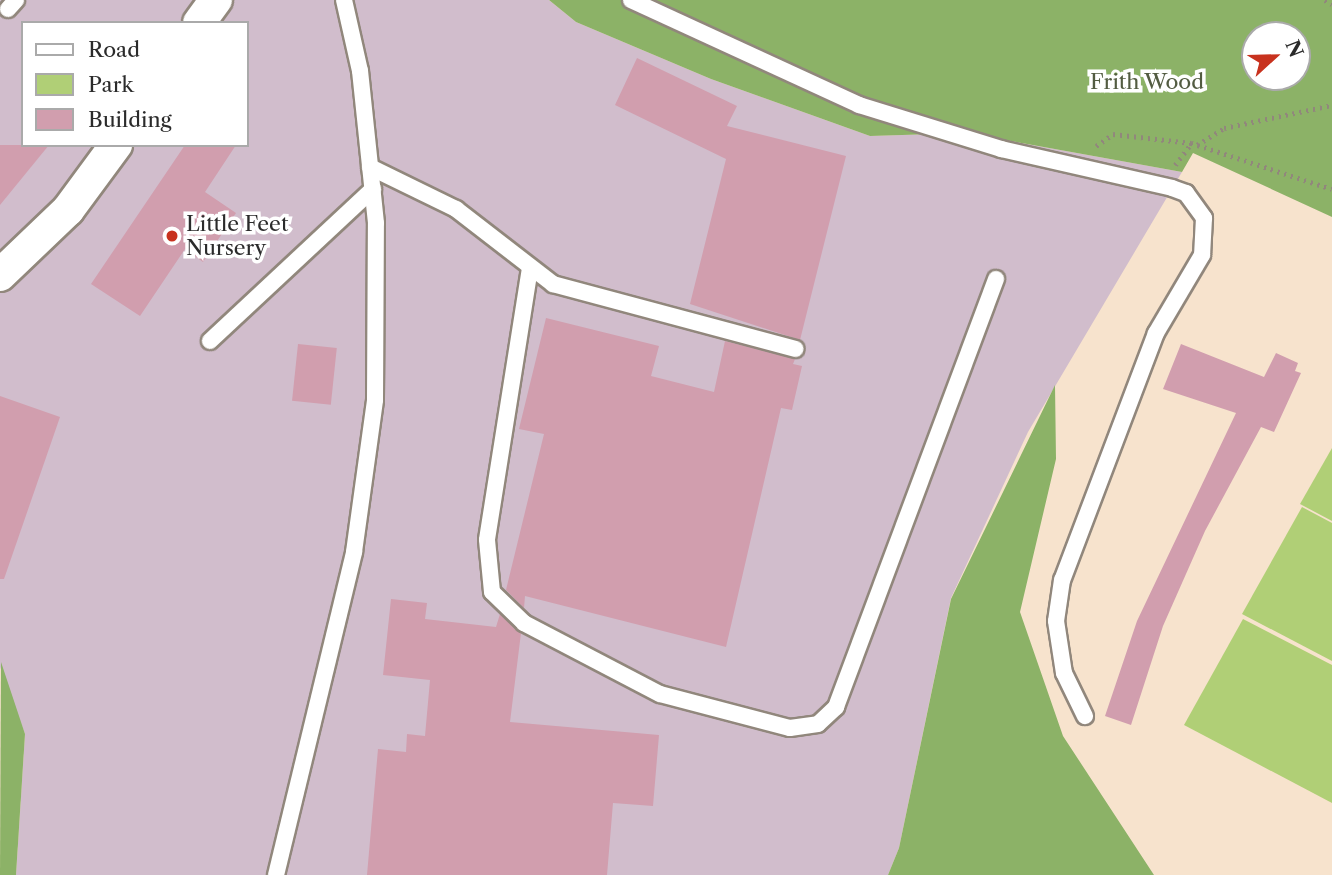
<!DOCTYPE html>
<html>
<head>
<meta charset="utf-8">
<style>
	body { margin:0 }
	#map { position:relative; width:1332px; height:875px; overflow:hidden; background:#f7e3cd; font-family:"Libre Caslon Text",serif }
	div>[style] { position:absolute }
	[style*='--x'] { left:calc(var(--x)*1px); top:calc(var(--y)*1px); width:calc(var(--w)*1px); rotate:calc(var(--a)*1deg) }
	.industrial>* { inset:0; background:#d1bdcc }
	.green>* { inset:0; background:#b0cf76 }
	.forest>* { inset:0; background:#8cb267 }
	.building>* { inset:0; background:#d19eae; transform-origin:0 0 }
	.path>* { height:4.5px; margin-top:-2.25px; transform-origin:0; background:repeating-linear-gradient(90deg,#91877c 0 2px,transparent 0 7px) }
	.roads { filter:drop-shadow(2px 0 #91877c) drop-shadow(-2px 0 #91877c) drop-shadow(0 2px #91877c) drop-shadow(0 -2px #91877c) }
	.lane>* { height:16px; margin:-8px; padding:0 8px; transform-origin:8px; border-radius:8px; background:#fff }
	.street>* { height:32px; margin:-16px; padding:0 16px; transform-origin:16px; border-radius:16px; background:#fff }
	.dots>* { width:19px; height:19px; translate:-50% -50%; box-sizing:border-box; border:4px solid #fff; border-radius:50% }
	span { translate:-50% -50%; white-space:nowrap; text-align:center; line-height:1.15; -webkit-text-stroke:7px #fff; paint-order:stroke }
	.park-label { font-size:21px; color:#535c42 }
	.poi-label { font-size:21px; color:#2b2b2b }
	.left { translate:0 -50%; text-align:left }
	.legend { position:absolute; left:21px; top:21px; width:228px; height:126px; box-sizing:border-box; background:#fff; border:2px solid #aaa; margin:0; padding:9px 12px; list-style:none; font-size:21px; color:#2b2b2b }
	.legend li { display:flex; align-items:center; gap:14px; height:35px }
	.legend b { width:35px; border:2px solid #aaa }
	.north { position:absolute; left:1241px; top:21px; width:70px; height:70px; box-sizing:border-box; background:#fff; border:2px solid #aaa; border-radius:50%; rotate:68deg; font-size:19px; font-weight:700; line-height:28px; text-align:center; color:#2b2b2b }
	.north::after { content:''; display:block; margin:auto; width:24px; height:32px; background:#c8321e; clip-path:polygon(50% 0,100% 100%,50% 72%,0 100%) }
</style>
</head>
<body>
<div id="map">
	<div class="industrial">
		<i style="clip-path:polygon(evenodd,0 0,549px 0,576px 22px,711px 79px,870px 136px,967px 133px,1182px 172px,1028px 432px,951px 598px,899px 848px,888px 875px,16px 875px,25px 734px,0 667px,0 0,23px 23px,247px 23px,247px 145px,23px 145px,23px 23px)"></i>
	</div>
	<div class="green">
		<i style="clip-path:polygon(1332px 448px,1332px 521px,1300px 504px)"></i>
		<i style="clip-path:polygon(1302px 507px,1332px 523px,1332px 661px,1242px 614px)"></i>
		<i style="clip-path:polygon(1243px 619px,1332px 665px,1332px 803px,1184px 725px)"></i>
	</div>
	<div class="forest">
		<i style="clip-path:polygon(evenodd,549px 0,1332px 0,1332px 217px,1193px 153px,1182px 172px,967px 133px,870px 136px,711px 79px,576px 22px,549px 0,1255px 35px,1297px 35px,1297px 77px,1255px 77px,1255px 35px)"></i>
		<i style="clip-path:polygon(1055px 385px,1056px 459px,1020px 612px,1063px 736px,1154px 875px,888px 875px,899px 848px,951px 599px)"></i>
		<i style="clip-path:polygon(1px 662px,25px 734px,16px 875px,0 875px)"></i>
	</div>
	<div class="building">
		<i style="clip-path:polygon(637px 58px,737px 106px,727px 126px,846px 156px,800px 340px,690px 304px,726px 159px,615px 105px)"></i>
		<i style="clip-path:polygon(0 145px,49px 145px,0 205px)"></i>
		<i style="clip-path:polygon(185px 145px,236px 145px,205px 192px,236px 213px,203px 262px,185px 249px,140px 316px,91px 284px)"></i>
		<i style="clip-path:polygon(546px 318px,659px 346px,651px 376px,714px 392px,725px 341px,795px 359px,793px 364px,802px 366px,792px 410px,781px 408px,726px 647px,525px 596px,524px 608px,506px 590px,544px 434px,519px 429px)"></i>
		<i style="left:298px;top:344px;width:39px;height:57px;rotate:6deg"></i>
		<i style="clip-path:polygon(1181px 344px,1264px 377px,1276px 353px,1298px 363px,1295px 371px,1301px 373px,1274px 432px,1261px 427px,1205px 531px,1163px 626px,1131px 725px,1105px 716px,1137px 621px,1236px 413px,1163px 389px)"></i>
		<i style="clip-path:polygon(0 396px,60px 417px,4px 579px,0 579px)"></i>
		<i style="clip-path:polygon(391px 599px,427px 603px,425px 619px,496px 627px,500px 614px,521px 633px,510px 722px,659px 735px,653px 806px,613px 803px,607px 875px,367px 875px,378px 749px,406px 752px,407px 734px,425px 736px,430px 680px,383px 675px)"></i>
	</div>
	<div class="path">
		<i style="--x:1325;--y:0;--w:8;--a:30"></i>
		<i style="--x:1197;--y:145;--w:32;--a:-32"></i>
		<i style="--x:1224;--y:128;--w:110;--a:-12"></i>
		<i style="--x:1096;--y:146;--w:21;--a:-35"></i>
		<i style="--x:1113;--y:134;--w:79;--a:6.6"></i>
		<i style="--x:1191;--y:143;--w:148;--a:18.1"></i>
		<i style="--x:1175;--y:165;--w:26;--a:-53"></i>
	</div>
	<div class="roads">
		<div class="lane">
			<i style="--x:631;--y:0;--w:251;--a:24.7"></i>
			<i style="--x:859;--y:105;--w:149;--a:17.2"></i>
			<i style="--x:1001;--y:149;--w:175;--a:12.8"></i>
			<i style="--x:1172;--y:188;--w:15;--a:20"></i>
			<i style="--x:1186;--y:193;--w:31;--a:54"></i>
			<i style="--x:1204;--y:218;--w:37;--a:93"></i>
			<i style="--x:1202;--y:255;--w:91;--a:120.5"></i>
			<i style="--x:1156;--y:333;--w:264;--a:110.8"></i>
			<i style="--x:1062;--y:580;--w:41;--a:98.3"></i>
			<i style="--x:1056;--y:621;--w:53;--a:81.3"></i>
			<i style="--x:1064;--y:673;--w:48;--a:64"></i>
			<i style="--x:8;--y:9;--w:12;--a:-48"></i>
			<i style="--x:370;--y:167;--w:96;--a:26"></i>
			<i style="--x:456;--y:209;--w:123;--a:37.7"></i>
			<i style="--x:553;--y:284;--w:251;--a:15"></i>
			<i style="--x:530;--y:268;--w:275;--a:99"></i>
			<i style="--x:487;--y:540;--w:52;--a:84.5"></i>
			<i style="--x:492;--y:592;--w:45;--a:44.1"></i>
			<i style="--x:524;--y:623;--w:153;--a:27.6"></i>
			<i style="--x:660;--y:694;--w:134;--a:14.7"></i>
			<i style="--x:790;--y:728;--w:28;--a:-8"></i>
			<i style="--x:818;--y:724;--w:25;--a:-43"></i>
			<i style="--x:836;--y:707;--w:457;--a:-69.5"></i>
			<i style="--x:210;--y:341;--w:223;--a:-43"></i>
			<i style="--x:276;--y:875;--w:332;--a:-76.4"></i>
			<i style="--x:354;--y:552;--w:153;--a:-82.1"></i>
			<i style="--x:375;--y:400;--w:177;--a:-89.7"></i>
			<i style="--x:376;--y:223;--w:153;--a:-96"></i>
			<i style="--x:360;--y:71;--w:73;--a:-102.7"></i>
		</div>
		<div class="street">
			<i style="--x:199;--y:23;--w:29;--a:-54"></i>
			<i style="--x:0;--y:275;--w:94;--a:-43.7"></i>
			<i style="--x:68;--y:210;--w:81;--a:-53.6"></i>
		</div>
	</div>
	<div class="dots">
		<i style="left:172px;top:236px;background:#c8321e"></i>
	</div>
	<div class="park-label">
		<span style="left:1147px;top:82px">Frith Wood</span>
	</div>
	<div class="poi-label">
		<span class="left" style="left:186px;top:236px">Little Feet<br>Nursery</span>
	</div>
	<ul class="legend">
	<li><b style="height:9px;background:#fff"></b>Road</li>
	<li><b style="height:19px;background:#b0cf76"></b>Park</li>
	<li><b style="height:19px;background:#d19eae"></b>Building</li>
	</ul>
	<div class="north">N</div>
</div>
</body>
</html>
